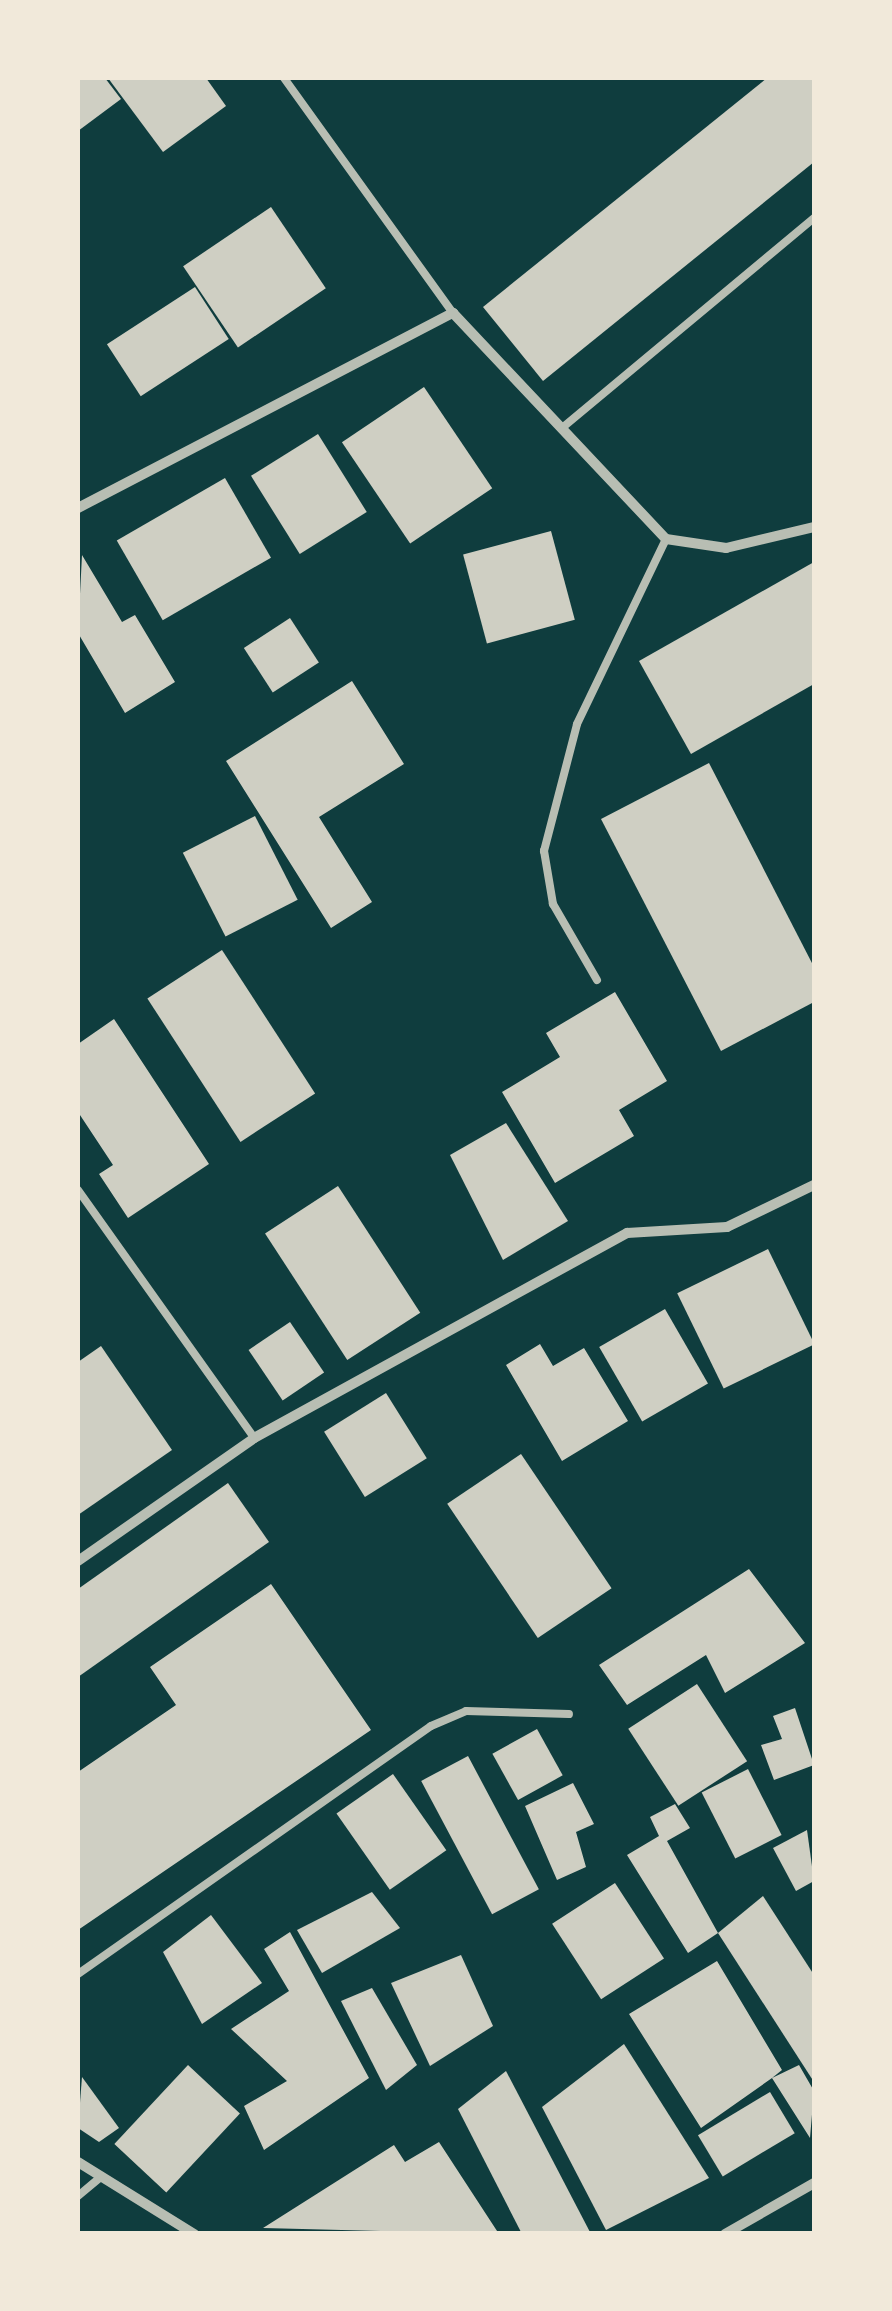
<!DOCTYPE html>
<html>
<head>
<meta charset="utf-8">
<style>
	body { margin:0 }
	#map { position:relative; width:892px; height:2311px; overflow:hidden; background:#0f3d3e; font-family:Cabin,sans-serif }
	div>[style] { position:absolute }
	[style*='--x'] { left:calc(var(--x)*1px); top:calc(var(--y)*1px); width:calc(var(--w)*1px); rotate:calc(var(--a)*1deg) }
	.building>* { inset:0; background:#cfcfc3; transform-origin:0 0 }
	.service>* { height:8px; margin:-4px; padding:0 4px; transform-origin:4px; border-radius:4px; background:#b8beb3 }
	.minor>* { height:10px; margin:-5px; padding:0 5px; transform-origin:5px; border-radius:5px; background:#b8beb3 }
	span { translate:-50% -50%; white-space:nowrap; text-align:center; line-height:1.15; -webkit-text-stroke:8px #f1e9da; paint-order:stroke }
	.frame { position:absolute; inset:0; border:80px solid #f1e9da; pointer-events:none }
</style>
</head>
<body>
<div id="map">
	<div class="building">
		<i style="clip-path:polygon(78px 78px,105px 78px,121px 99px,78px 131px)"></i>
		<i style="clip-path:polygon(108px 78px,206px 78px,226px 106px,163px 152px)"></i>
		<i style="clip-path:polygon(767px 78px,814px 78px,814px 162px,543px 381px,483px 307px)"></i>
		<i style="left:271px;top:207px;width:98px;height:106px;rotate:56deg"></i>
		<i style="left:195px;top:287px;width:62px;height:105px;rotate:57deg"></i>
		<i style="left:424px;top:387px;width:122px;height:99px;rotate:56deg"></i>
		<i style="left:318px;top:434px;width:92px;height:79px;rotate:58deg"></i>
		<i style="left:225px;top:478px;width:92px;height:125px;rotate:60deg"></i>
		<i style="left:551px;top:531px;width:92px;height:91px;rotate:75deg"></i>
		<i style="clip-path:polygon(82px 555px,122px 622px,135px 615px,175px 682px,125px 713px,78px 633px)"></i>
		<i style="clip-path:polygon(814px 562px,814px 684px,691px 754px,639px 661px)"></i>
		<i style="left:290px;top:618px;width:53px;height:55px;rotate:57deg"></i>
		<i style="clip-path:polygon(352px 681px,404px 764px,319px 817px,372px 902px,331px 928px,226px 761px)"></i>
		<i style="clip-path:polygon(709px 763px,814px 967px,814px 1002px,721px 1051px,601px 819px)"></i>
		<i style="left:255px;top:816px;width:94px;height:81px;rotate:63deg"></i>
		<i style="left:222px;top:950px;width:171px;height:89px;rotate:57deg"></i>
		<i style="clip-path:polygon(615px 992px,667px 1081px,619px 1110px,634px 1136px,555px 1183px,502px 1092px,560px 1057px,546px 1033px)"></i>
		<i style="clip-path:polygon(114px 1019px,209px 1164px,128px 1218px,99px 1174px,113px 1165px,78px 1112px,78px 1044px)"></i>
		<i style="clip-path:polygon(506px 1123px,568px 1221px,503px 1260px,450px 1155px)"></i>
		<i style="left:338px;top:1186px;width:151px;height:87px;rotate:57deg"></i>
		<i style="left:768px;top:1249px;width:106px;height:101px;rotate:64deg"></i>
		<i style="left:665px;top:1309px;width:86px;height:76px;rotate:60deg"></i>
		<i style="left:290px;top:1322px;width:61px;height:50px;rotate:56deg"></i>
		<i style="clip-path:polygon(540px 1344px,553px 1366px,584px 1348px,628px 1421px,562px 1461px,506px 1365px)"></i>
		<i style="clip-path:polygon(101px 1346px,172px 1450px,78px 1515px,78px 1362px)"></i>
		<i style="left:386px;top:1393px;width:77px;height:73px;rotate:58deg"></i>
		<i style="left:521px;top:1454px;width:162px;height:89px;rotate:56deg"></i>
		<i style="clip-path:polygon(228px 1483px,269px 1542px,78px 1677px,78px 1589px)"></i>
		<i style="clip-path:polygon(749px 1569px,805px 1643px,725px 1693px,706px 1655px,627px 1705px,599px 1665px)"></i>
		<i style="clip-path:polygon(271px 1584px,371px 1730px,78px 1930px,78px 1772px,176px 1705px,150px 1667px)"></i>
		<i style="left:697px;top:1684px;width:92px;height:82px;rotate:57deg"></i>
		<i style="clip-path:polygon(795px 1708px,814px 1765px,774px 1780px,761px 1745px,782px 1739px,773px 1716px)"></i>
		<i style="left:537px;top:1729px;width:53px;height:51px;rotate:61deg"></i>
		<i style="left:468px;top:1756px;width:151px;height:53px;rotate:62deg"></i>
		<i style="left:748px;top:1769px;width:74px;height:52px;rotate:63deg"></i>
		<i style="left:393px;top:1774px;width:93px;height:69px;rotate:55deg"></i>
		<i style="clip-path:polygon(573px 1783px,594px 1824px,576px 1832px,586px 1867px,557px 1880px,525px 1806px)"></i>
		<i style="clip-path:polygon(675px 1804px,690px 1828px,667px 1841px,718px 1933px,688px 1953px,627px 1855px,659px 1836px,650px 1817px)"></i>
		<i style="clip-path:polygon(807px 1830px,814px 1881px,796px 1891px,773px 1848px)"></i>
		<i style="left:615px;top:1883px;width:90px;height:75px;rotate:57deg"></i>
		<i style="clip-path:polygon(372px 1892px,400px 1928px,322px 1973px,297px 1930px)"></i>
		<i style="clip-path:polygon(763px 1896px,814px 1975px,814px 2082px,718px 1933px)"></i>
		<i style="clip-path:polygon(211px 1915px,262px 1983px,202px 2024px,163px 1952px)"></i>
		<i style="clip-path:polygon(290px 1932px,369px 2078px,264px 2150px,244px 2106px,287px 2081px,231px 2029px,289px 1991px,264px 1949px)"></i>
		<i style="clip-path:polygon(461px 1955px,493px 2026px,430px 2066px,391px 1983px)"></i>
		<i style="clip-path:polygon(717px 1961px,782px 2070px,772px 2078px,799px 2065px,814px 2091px,810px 2138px,772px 2078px,701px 2128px,629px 2014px)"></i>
		<i style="clip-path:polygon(372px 1988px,417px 2065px,386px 2090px,341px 2001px)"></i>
		<i style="clip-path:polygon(624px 2044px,709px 2178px,606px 2230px,542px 2107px)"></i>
		<i style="left:188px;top:2065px;width:71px;height:108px;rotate:43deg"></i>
		<i style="clip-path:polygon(506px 2071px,591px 2234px,522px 2234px,458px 2109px)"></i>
		<i style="clip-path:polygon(82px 2077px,119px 2128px,99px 2142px,78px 2128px)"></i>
		<i style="left:770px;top:2092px;width:48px;height:84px;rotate:59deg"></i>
		<i style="clip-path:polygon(439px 2142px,499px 2234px,263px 2228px,394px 2145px,405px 2162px)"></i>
	</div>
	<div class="service">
		<i style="--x:284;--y:78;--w:289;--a:54.3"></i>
		<i style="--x:562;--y:428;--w:328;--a:-39.8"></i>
		<i style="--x:597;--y:980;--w:88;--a:-120.1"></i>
		<i style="--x:553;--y:904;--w:54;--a:-99.6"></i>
		<i style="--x:544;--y:851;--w:131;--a:-75.4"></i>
		<i style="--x:577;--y:724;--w:205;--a:-64.3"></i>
		<i style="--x:78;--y:1190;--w:304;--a:54.6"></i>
		<i style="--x:78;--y:1974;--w:431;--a:-35.1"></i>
		<i style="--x:431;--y:1726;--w:38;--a:-23"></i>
		<i style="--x:466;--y:1711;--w:103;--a:1.7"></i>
		<i style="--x:78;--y:2196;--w:31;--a:-40"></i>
	</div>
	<div class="minor">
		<i style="--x:78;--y:508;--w:423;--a:-27.5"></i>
		<i style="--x:453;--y:313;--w:311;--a:46.7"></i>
		<i style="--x:666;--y:539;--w:61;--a:8.5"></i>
		<i style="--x:726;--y:548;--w:90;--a:-13.4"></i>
		<i style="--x:78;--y:1561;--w:215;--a:-34.9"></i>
		<i style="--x:254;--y:1438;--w:426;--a:-28.8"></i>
		<i style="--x:627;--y:1233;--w:100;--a:-3.4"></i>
		<i style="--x:727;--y:1227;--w:97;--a:-25.8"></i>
		<i style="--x:78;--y:2162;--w:137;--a:31.8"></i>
		<i style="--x:725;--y:2234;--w:103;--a:-29.8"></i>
	</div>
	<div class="frame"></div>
</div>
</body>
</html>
